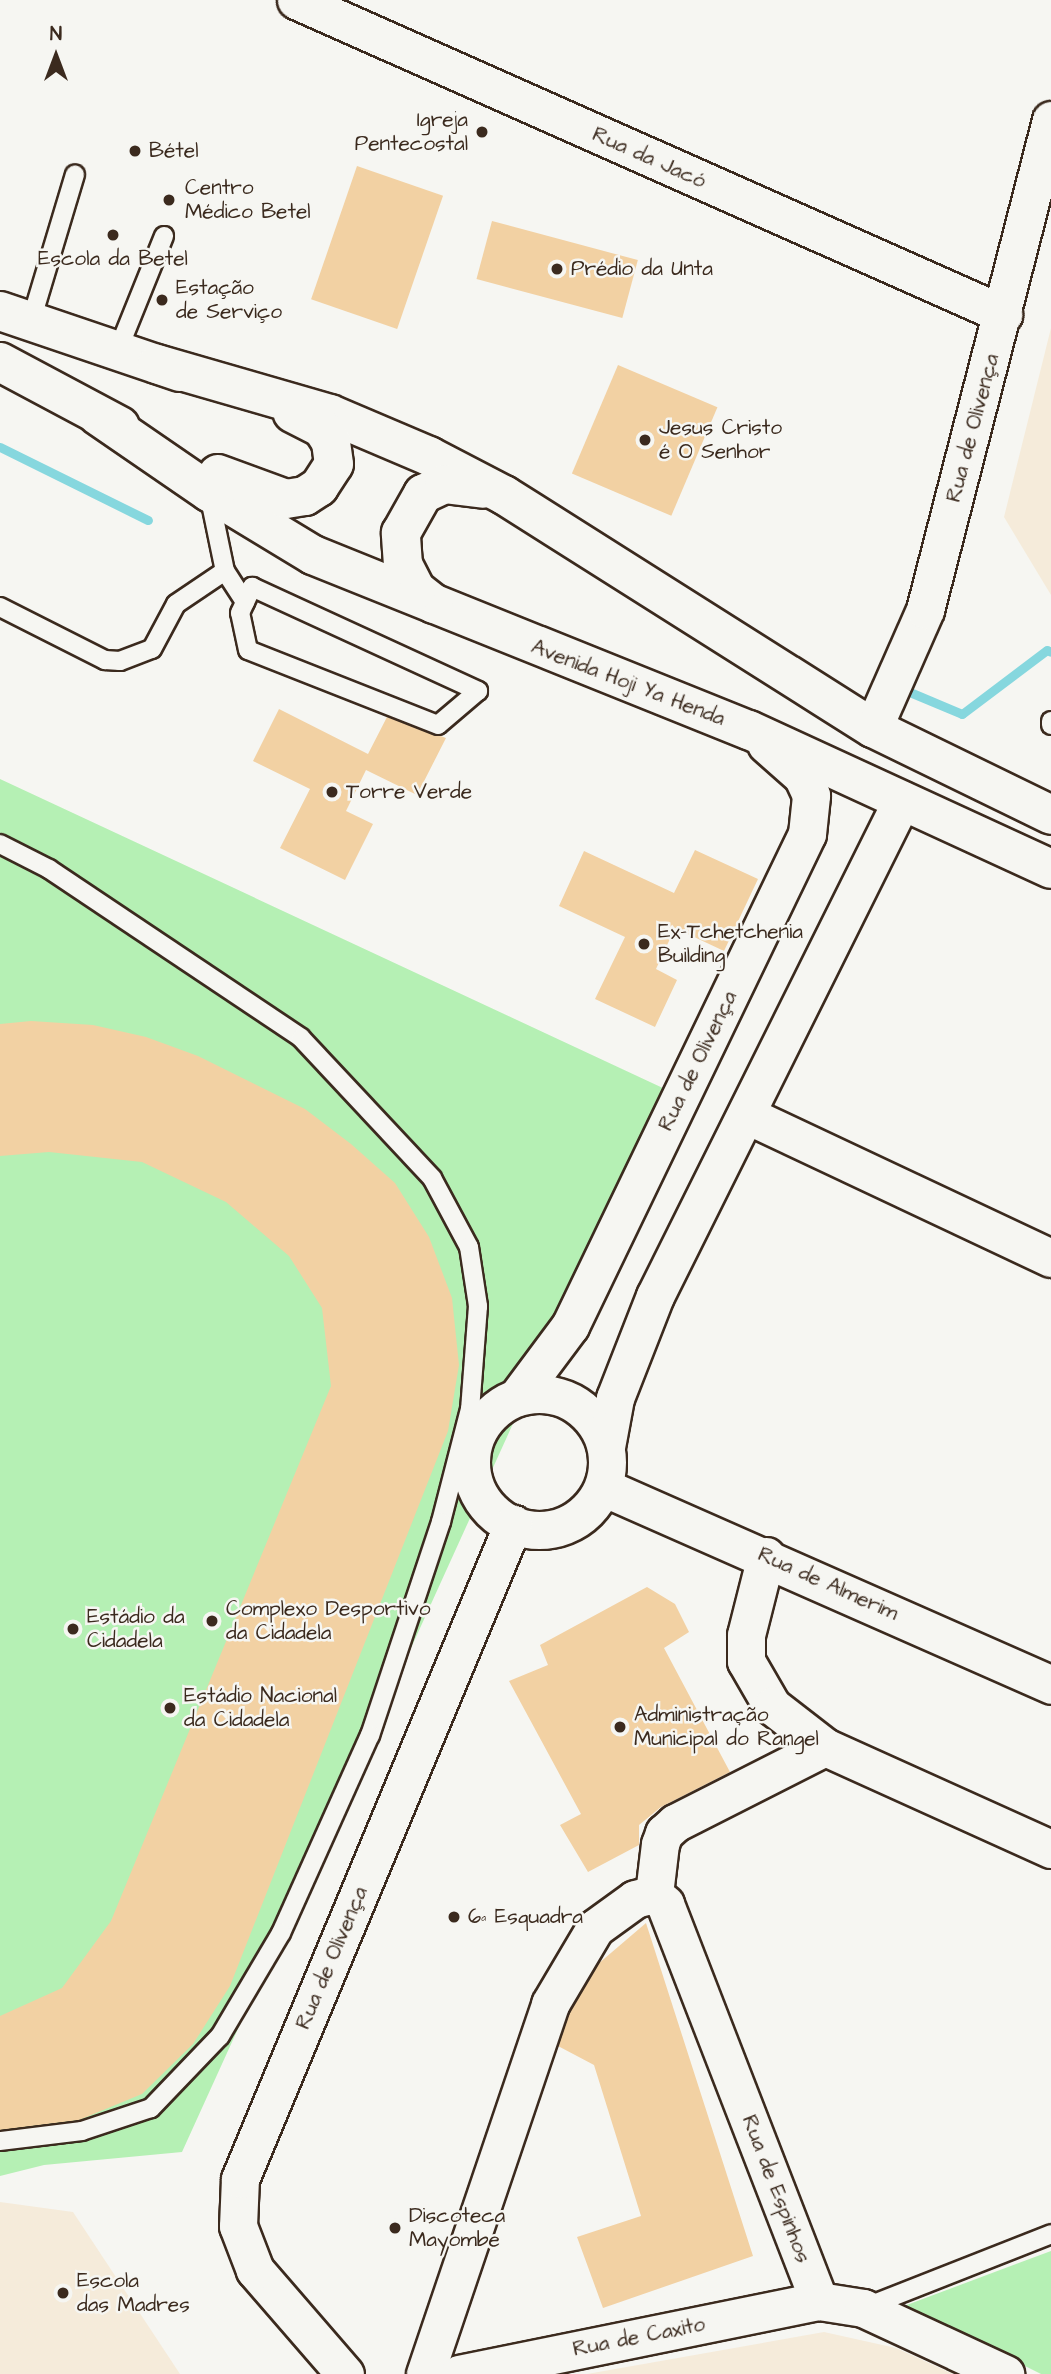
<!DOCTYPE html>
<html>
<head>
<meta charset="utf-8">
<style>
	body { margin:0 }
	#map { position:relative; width:1051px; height:2374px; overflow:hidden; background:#f6f6f2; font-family:"Architects Daughter",sans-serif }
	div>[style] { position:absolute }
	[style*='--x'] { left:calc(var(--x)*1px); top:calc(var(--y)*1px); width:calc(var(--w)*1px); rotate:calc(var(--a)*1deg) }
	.built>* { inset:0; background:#f5ebda }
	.green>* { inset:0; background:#b5f0b4 }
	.stream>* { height:9px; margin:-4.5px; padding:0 4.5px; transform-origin:4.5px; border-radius:4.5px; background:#86d7de }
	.building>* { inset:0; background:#f2d1a3; transform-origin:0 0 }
	.roads { filter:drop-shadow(2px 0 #3b2a1e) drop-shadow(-2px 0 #3b2a1e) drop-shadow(0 2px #3b2a1e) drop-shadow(0 -2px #3b2a1e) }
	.service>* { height:18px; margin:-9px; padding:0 9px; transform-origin:9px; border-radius:9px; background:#f6f6f2 }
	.minor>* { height:37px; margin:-18.5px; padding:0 18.5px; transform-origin:18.5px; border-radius:18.5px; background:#f6f6f2 }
	.minor>.ring { margin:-18.5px; padding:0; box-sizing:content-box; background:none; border:37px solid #f6f6f2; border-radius:50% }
	.secondary>* { height:38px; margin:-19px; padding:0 19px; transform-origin:19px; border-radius:19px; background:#f6f6f2 }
	.dots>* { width:19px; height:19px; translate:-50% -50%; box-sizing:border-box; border:4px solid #f6f6f2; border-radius:50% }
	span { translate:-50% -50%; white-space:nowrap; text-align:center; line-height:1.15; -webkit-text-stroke:5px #f6f6f2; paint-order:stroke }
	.poi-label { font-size:21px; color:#3b2a1e }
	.right { translate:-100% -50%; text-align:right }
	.left { translate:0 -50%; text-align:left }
	.street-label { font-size:21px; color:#3b2a1e }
	.north { position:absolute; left:21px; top:21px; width:70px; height:70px; -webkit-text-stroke:5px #f6f6f2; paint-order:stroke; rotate:0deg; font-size:19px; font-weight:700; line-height:28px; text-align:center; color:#3b2a1e }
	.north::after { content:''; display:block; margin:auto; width:24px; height:32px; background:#3b2a1e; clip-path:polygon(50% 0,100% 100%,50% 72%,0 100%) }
</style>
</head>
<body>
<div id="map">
	<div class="built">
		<i style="clip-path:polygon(1051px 328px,1051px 595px,1004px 517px)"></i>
		<i style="clip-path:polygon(0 2202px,73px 2212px,180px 2374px,0 2374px)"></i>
		<i style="clip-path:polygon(824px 2332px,896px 2348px,953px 2374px,587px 2374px)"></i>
	</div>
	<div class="green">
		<i style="clip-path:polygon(0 779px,665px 1089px,182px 2152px,44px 2165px,0 2176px)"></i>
		<i style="clip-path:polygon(1051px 2251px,1051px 2374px,1041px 2374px,904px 2306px)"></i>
	</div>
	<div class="stream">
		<i style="--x:0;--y:447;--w:165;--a:26.3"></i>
		<i style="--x:912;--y:693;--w:54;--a:22.8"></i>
		<i style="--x:962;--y:714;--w:106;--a:-37"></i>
		<i style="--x:1047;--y:650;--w:4;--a:27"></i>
	</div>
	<div class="building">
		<i style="left:357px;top:166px;width:91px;height:141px;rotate:19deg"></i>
		<i style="left:492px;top:221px;width:151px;height:60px;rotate:15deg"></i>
		<i style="left:618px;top:365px;width:108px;height:118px;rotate:23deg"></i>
		<i style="clip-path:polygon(279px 709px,368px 754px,387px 717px,446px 738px,417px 795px,366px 770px,346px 811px,373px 824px,345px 880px,280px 848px,310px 789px,253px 761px)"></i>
		<i style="clip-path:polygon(695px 850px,758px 879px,724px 951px,675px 928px,656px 969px,677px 980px,655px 1027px,595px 999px,625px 937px,559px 906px,584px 851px,674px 893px)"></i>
		<i style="clip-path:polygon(31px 1021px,93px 1025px,146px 1037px,198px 1056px,305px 1109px,351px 1144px,395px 1183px,429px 1237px,452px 1298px,459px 1365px,448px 1431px,230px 1986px,193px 2044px,142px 2094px,79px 2120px,0 2130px,0 2016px,62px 1988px,111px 1921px,331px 1386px,322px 1308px,289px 1256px,226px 1202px,142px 1162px,49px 1152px,0 1156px,0 1024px)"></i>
		<i style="clip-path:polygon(647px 1587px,675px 1604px,689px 1632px,664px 1648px,730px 1772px,661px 1807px,639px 1825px,639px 1845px,588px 1872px,560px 1825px,581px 1814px,509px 1681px,548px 1665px,540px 1645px)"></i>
		<i style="clip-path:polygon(646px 1923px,753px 2256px,603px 2308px,577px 2237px,641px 2216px,594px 2065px,558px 2046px,569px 2013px,598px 1964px)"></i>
	</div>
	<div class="roads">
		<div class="service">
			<i style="--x:31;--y:321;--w:153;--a:-73.3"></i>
			<i style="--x:118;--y:350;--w:123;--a:-68"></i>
			<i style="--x:209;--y:494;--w:79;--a:78.3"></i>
			<i style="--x:225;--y:571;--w:37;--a:57"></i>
			<i style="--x:252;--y:587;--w:249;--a:24.7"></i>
			<i style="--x:478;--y:691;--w:52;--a:139.6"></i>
			<i style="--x:438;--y:725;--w:204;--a:-158.5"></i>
			<i style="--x:248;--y:650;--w:38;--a:-102"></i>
			<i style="--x:240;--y:613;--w:29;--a:-65"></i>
			<i style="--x:0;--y:607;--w:118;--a:26.8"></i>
			<i style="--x:105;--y:660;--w:15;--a:4"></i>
			<i style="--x:120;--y:661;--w:34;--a:-21"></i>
			<i style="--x:152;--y:649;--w:51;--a:-61.9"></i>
			<i style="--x:176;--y:604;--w:59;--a:-34"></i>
			<i style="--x:1051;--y:721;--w:4;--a:90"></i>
			<i style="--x:0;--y:844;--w:55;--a:27"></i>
			<i style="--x:49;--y:869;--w:303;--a:33.8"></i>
			<i style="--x:301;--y:1038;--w:192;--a:46.9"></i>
			<i style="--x:432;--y:1178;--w:78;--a:61.8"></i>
			<i style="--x:469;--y:1247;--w:60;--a:81.3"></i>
			<i style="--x:478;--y:1306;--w:103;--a:94.4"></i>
			<i style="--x:470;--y:1409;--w:117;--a:104.4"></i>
			<i style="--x:441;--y:1522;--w:225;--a:108.4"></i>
			<i style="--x:370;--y:1735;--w:217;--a:114.2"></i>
			<i style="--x:281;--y:1933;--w:120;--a:120.6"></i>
			<i style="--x:220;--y:2036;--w:100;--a:133.8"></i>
			<i style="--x:151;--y:2108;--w:73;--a:161.6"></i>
			<i style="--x:82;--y:2131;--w:83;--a:173"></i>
			<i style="--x:866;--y:2307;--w:199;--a:-21.5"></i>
		</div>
		<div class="minor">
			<i style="--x:296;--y:0;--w:774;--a:23.95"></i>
			<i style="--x:873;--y:728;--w:129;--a:-66.2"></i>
			<i style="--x:925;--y:610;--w:506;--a:-75.58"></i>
			<i style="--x:747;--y:1115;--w:336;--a:25.2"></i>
			<i class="ring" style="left:471px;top:1394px;width:99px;height:99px"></i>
			<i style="--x:517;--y:1397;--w:89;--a:-53.3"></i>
			<i style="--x:570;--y:1326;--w:546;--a:-64.28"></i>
			<i style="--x:807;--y:834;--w:39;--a:-84"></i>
			<i style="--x:811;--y:795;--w:21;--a:-115"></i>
			<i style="--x:802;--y:776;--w:48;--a:-138.4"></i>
			<i style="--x:606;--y:1447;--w:50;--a:-79.6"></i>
			<i style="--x:615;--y:1398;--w:110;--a:-68.6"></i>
			<i style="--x:655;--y:1296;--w:554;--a:-63.53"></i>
			<i style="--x:603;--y:1487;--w:490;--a:23.8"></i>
			<i style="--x:766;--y:1556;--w:81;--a:104.2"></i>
			<i style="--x:746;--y:1635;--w:26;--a:90"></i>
			<i style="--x:746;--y:1661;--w:52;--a:60"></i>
			<i style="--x:772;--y:1706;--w:67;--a:37.7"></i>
			<i style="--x:654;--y:1894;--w:50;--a:-83.2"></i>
			<i style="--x:660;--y:1844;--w:12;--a:-70"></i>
			<i style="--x:664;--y:1833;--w:15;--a:-42"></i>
			<i style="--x:675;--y:1823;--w:168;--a:-26.9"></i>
			<i style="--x:825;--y:1747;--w:248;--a:24.3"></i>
			<i style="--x:654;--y:1894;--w:15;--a:42"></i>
			<i style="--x:665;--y:1904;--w:426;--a:68.8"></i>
			<i style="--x:345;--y:2374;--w:138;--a:-130.9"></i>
			<i style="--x:255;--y:2270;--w:47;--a:-111.1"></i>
			<i style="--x:238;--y:2226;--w:47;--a:-87.6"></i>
			<i style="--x:240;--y:2179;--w:710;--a:-67.37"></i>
			<i style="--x:425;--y:2374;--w:391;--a:-71.3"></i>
			<i style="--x:550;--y:2004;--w:88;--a:-59.4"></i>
			<i style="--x:595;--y:1928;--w:49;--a:-35.9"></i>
			<i style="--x:635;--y:1899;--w:20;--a:-15"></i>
			<i style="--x:459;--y:2374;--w:367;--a:-11.5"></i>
			<i style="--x:819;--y:2301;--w:45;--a:9"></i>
			<i style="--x:863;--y:2308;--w:157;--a:24.9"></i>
		</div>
		<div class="secondary">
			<i style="--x:0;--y:311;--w:190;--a:18.7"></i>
			<i style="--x:0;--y:362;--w:136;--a:28.1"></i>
			<i style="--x:157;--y:364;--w:180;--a:16.1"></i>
			<i style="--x:330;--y:414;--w:108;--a:23"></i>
			<i style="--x:429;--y:456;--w:85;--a:27.5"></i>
			<i style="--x:504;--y:495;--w:436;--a:32.3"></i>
			<i style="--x:873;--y:728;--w:198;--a:26"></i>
			<i style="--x:97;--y:415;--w:136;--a:34.5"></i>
			<i style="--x:209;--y:492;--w:122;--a:31.2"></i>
			<i style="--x:313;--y:555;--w:470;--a:21.9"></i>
			<i style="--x:749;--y:730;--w:332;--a:24.7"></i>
			<i style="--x:218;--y:474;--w:72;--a:20.2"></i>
			<i style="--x:286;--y:499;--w:19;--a:-9"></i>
			<i style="--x:305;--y:496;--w:17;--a:-33"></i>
			<i style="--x:319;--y:487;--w:27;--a:-57"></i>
			<i style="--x:334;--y:464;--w:22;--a:-98"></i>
			<i style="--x:331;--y:442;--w:17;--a:-123"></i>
			<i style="--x:322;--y:428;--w:33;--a:-153"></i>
			<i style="--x:434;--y:604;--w:23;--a:-142"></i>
			<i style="--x:416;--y:590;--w:28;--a:-117"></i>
			<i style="--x:403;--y:565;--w:32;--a:-94"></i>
			<i style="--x:401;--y:533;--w:45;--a:-60.6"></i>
			<i style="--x:423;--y:494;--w:23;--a:-25"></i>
			<i style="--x:444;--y:484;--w:39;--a:7"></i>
		</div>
	</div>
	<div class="dots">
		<i style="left:482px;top:132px;background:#3b2a1e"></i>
		<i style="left:135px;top:151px;background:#3b2a1e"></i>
		<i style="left:169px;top:200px;background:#3b2a1e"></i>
		<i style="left:113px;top:235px;background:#3b2a1e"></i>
		<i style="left:557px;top:269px;background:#3b2a1e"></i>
		<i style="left:162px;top:300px;background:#3b2a1e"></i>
		<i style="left:645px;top:440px;background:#3b2a1e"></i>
		<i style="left:332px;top:792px;background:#3b2a1e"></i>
		<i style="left:644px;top:944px;background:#3b2a1e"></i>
		<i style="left:212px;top:1621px;background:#3b2a1e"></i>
		<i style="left:73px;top:1629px;background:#3b2a1e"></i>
		<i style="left:170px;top:1708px;background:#3b2a1e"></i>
		<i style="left:620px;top:1727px;background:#3b2a1e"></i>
		<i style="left:454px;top:1917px;background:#3b2a1e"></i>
		<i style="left:395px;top:2228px;background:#3b2a1e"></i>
		<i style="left:63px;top:2293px;background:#3b2a1e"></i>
	</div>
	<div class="poi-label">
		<span class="right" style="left:468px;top:132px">Igreja<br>Pentecostal</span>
		<span class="left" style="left:149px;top:151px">Bétel</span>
		<span class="left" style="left:185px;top:200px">Centro<br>Médico Betel</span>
		<span style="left:113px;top:259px">Escola da Betel</span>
		<span class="left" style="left:571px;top:269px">Prédio da Unta</span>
		<span class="left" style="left:176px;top:300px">Estação<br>de Serviço</span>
		<span class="left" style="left:659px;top:440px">Jesus Cristo<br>é O Senhor</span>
		<span class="left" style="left:346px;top:792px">Torre Verde</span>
		<span class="left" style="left:658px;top:944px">Ex-Tchetchenia<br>Building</span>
		<span class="left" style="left:226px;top:1621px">Complexo Desportivo<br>da Cidadela</span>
		<span class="left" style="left:87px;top:1629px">Estádio da<br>Cidadela</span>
		<span class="left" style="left:184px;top:1708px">Estádio Nacional<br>da Cidadela</span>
		<span class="left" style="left:634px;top:1727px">Administração<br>Municipal do Rangel</span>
		<span class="left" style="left:468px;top:1917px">6ª Esquadra</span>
		<span class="left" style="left:409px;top:2228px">Discoteca<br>Mayombe</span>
		<span class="left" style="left:77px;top:2293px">Escola<br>das Madres</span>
	</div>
	<div class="street-label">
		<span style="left:649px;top:158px;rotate:24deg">Rua da Jacó</span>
		<span style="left:973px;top:428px;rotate:-75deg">Rua de Olivença</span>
		<span style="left:628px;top:683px;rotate:21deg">Avenida Hoji Ya Henda</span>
		<span style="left:698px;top:1061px;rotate:-64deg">Rua de Olivença</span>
		<span style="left:828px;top:1584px;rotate:24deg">Rua de Almerim</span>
		<span style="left:332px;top:1958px;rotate:-67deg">Rua de Olivença</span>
		<span style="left:776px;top:2189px;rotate:69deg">Rua de Espinhos</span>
		<span style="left:639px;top:2337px;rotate:-11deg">Rua de Caxito</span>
	</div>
	<div class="north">N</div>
</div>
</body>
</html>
